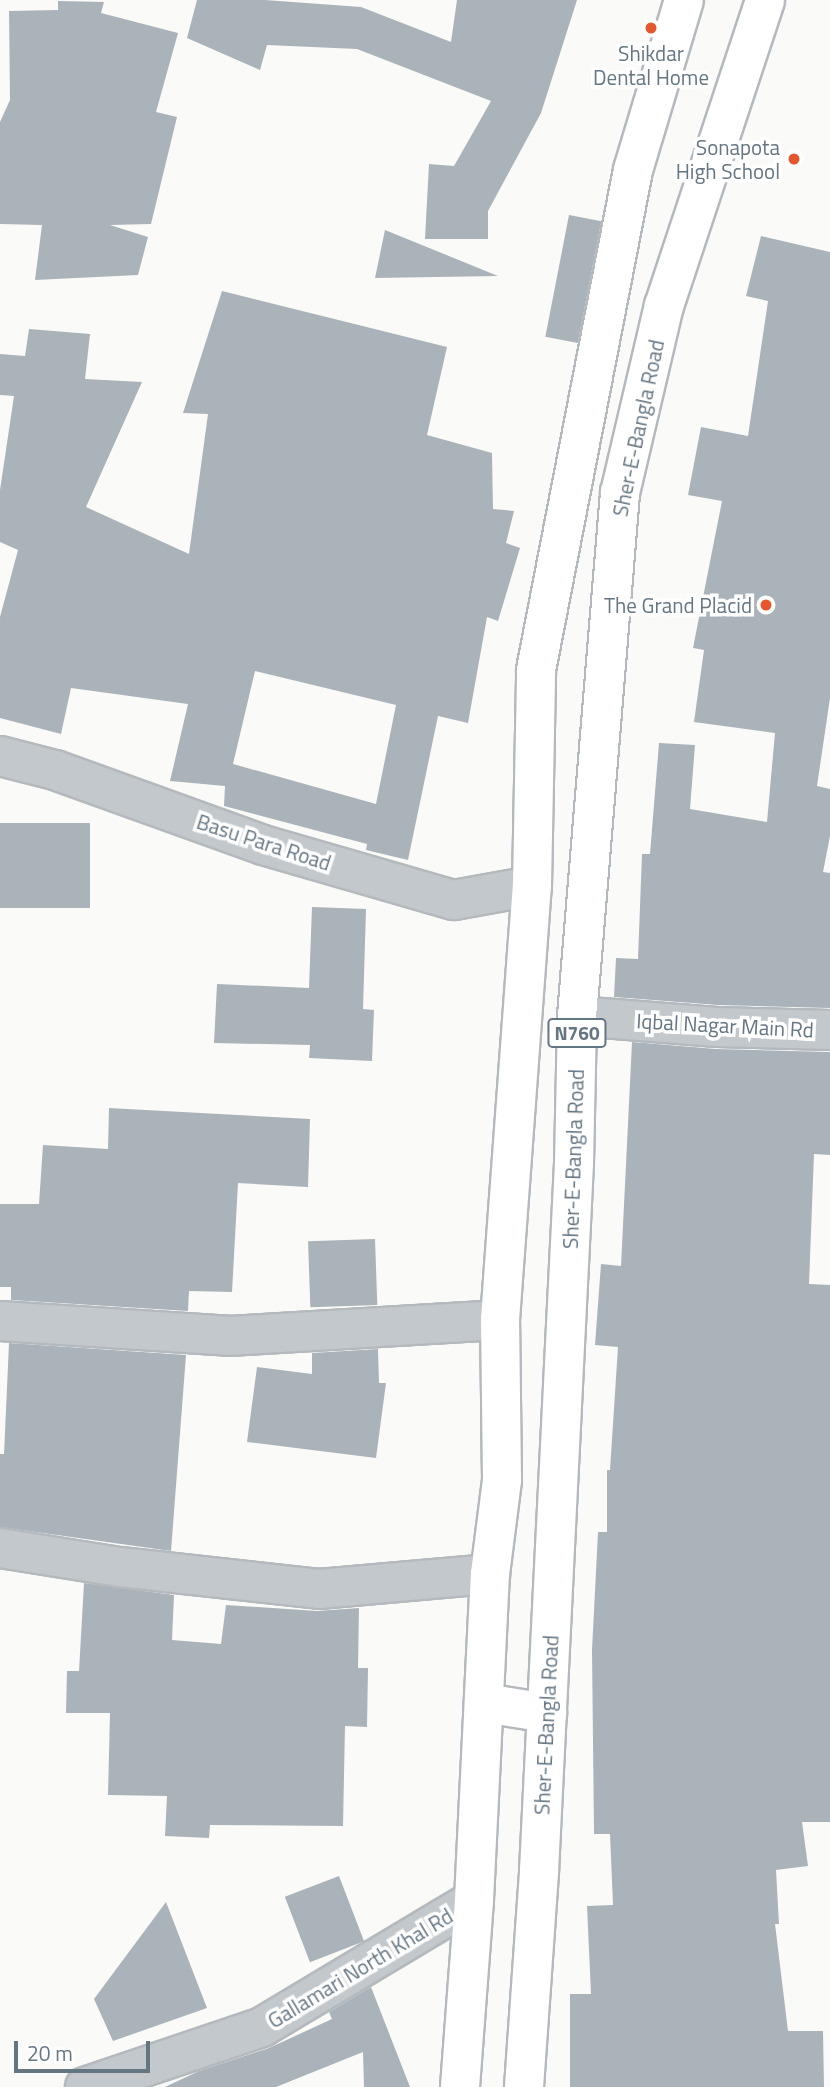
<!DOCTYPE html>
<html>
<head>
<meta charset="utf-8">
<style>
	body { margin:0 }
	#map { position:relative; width:830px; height:2087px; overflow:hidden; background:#fafaf8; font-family:"Titillium Web",sans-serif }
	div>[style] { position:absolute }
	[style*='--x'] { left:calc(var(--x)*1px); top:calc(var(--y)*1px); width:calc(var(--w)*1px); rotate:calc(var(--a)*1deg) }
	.building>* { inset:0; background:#aab3b9; transform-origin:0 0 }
	.roads { filter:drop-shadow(2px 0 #b4b9bd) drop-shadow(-2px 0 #b4b9bd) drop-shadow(0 2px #b4b9bd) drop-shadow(0 -2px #b4b9bd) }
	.minor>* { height:38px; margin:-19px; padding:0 19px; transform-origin:19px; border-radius:19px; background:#c3c8cc }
	.trunk>* { height:38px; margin:-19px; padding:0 19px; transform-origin:19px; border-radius:19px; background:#fff }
	.dots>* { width:19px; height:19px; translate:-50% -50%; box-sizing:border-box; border:4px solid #fff; border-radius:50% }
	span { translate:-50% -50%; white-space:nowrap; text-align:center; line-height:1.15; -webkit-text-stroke:7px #fff; paint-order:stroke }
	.shield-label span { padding:2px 5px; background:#fff; border:2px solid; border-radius:5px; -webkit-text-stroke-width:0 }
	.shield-label { font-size:19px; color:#657683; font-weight:700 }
	.poi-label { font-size:21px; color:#657683 }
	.right { translate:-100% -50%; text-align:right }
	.street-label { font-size:21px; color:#657683 }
	.scale { position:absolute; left:14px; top:2041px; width:136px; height:32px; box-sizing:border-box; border:4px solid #657683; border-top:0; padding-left:9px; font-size:21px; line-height:24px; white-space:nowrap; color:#657683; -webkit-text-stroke:5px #fff; paint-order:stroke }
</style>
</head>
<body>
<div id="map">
	<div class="building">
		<i style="clip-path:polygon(197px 0,265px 0,361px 7px,451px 42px,457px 0,577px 0,541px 113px,488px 211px,488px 239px,425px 239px,429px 164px,454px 166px,491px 101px,357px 49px,267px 45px,260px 70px,187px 38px)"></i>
		<i style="clip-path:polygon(58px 1px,104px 2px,101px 13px,178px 33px,156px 112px,177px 117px,151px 224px,110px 225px,148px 237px,138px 275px,35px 280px,42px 225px,0 224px,0 122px,10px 100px,9px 11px,58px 10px)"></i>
		<i style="left:569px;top:215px;width:33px;height:124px;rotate:11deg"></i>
		<i style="clip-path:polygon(385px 230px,498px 276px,375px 278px)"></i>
		<i style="clip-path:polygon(761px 236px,830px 252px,830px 698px,817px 786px,830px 789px,830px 836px,823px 872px,830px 873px,830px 1008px,718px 1005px,614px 997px,616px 958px,638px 959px,642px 854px,650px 854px,659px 743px,695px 745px,690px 809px,767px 822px,775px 733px,694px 722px,704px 650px,693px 648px,722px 501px,688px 495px,701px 427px,748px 436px,768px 301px,746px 296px)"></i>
		<i style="clip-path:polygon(evenodd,222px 291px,447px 347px,427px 435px,492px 453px,493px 509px,514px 511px,506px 543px,520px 548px,498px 621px,487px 617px,468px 723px,438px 716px,408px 860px,366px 850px,367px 844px,224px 806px,225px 786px,170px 781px,188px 704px,71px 688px,61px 734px,0 718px,0 617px,18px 550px,0 542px,0 490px,14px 396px,0 395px,0 354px,25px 356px,29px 329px,90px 334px,85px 379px,142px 382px,86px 507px,189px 554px,208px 414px,183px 413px,222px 291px,255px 671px,396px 705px,376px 804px,233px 764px,255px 671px)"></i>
		<i style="left:0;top:823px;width:90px;height:85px"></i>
		<i style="clip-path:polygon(312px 907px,366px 909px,363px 1009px,374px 1010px,372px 1061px,309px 1058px,310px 1045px,214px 1043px,217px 984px,309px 988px)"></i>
		<i style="clip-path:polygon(632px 1042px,716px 1049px,830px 1052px,830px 1155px,814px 1154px,809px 1284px,830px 1285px,830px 1822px,802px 1822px,808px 1866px,776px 1870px,779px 1924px,775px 1924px,788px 2031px,823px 2031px,824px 2087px,570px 2087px,570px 1994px,591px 1994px,587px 1906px,613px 1905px,610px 1834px,594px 1834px,592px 1650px,598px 1532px,607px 1532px,607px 1470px,610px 1470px,618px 1347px,595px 1345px,601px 1264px,621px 1266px)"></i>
		<i style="clip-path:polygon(109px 1108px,310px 1119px,308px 1187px,238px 1183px,232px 1292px,189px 1291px,188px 1311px,11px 1300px,11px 1287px,0 1287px,0 1204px,39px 1204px,43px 1145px,108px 1149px)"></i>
		<i style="left:375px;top:1239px;width:66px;height:67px;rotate:88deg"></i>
		<i style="clip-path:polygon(9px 1343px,186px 1355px,171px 1551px,0 1527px,0 1454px,4px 1454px)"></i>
		<i style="clip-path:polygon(378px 1349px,379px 1383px,386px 1383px,376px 1458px,247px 1442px,257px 1367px,312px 1374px,312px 1353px)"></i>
		<i style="clip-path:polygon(84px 1583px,174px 1595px,172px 1640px,221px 1644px,226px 1605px,317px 1611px,359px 1608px,358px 1668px,368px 1668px,367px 1727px,345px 1726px,343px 1826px,210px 1825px,209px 1838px,165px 1836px,167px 1796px,108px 1795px,110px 1713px,66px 1713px,67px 1671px,79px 1671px)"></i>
		<i style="left:339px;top:1876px;width:70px;height:58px;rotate:69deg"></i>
		<i style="clip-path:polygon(166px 1902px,207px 2008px,113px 2041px,94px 1999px)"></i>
		<i style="clip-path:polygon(371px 1987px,410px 2087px,364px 2087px,363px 2052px,276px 2087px,165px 2087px,199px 2071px,269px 2048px,332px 2019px,329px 2012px)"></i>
	</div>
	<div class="roads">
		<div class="minor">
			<i style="--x:0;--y:756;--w:57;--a:14.3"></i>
			<i style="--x:55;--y:770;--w:221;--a:19.8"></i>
			<i style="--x:263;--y:845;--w:199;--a:16.1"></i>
			<i style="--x:454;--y:900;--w:79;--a:-10.2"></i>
			<i style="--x:577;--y:1016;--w:140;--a:4.5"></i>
			<i style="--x:717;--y:1027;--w:113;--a:1.5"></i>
			<i style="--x:0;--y:1321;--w:229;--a:3.7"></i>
			<i style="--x:229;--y:1336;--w:271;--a:-3.4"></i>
			<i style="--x:0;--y:1548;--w:121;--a:9"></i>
			<i style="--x:120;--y:1567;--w:200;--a:6.3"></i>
			<i style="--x:319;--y:1589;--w:172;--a:-5"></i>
			<i style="--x:85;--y:2087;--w:187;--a:-18.7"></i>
			<i style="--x:262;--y:2027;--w:247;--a:-30.9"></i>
		</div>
		<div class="trunk">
			<i style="--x:484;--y:1703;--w:64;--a:9"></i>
			<i style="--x:460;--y:2087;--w:188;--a:-85.7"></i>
			<i style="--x:474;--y:1900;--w:326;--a:-87.2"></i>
			<i style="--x:490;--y:1574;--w:95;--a:-82.7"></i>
			<i style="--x:502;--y:1480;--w:160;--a:-90.7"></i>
			<i style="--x:500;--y:1320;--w:435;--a:-85.8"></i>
			<i style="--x:532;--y:886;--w:216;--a:-88.9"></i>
			<i style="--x:536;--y:670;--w:509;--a:-79.02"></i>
			<i style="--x:633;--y:170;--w:177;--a:-73.3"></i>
			<i style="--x:524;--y:2087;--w:217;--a:-86"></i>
			<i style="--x:539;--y:1871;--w:709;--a:-87.17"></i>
			<i style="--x:574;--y:1163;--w:147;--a:-88.8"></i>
			<i style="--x:577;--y:1016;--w:525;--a:-85.3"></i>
			<i style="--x:620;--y:493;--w:192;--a:-76.8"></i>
			<i style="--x:664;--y:306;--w:322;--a:-71.7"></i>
		</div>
	</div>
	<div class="dots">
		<i style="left:651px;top:28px;background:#e4572e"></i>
		<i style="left:794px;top:159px;background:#e4572e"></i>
		<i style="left:766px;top:605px;background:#e4572e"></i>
	</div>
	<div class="shield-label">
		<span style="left:577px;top:1033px">N760</span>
	</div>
	<div class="poi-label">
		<span style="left:651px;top:65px">Shikdar<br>Dental Home</span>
		<span class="right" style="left:780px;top:159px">Sonapota<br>High School</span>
		<span class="right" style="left:752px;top:605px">The Grand Placid</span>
	</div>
	<div class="street-label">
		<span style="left:638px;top:428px;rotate:-78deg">Sher-E-Bangla Road</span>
		<span style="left:264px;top:842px;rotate:18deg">Basu Para Road</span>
		<span style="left:725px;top:1025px;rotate:3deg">Iqbal Nagar Main Rd</span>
		<span style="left:573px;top:1159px;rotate:-88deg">Sher-E-Bangla Road</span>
		<span style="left:546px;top:1725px;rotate:-87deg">Sher-E-Bangla Road</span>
		<span style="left:360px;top:1968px;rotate:-31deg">Gallamari North Khal Rd</span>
	</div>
	<div class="scale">20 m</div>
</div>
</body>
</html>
